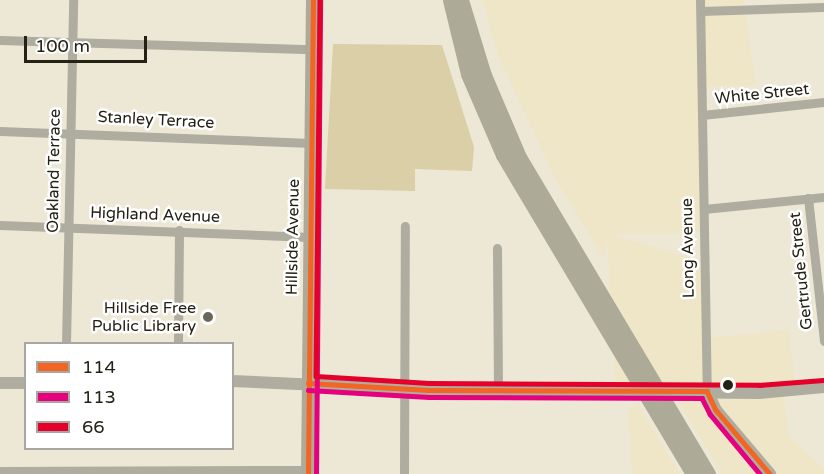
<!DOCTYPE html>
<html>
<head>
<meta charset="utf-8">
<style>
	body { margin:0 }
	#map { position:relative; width:824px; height:474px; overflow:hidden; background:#ede8d6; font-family:"Varela Round",sans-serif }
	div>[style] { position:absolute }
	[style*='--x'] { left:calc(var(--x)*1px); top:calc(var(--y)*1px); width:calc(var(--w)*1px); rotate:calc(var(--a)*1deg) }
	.built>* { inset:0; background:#efe6c8 }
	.green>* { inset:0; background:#dacfa6 }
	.minor>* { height:9px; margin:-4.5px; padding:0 4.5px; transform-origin:4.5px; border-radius:4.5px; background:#afaca0 }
	.tertiary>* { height:12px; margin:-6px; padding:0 6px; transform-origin:6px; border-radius:6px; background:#afaca0 }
	.secondary>* { height:14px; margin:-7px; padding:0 7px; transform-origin:7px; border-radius:7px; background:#aeaa9a }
	.trunk>* { height:15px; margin:-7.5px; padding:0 7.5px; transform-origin:7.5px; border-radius:7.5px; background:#aeaa98 }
	.bus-1>* { height:4.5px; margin:-2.25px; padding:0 2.25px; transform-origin:2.25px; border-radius:2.25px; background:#f26522 }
	.bus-2>* { height:4.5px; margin:-2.25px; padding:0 2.25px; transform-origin:2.25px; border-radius:2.25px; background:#e5007d }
	.bus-3>* { height:4.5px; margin:-2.25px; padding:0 2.25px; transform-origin:2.25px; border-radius:2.25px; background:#e4002b }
	.dots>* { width:16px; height:16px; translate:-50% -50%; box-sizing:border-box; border:3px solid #fff; border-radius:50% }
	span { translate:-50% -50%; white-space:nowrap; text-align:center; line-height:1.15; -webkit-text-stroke:5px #fff; paint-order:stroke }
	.street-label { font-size:16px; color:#242115 }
	.poi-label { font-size:16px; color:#242115 }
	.right { translate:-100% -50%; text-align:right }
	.legend { position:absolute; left:24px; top:342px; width:210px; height:108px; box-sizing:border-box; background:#fff; border:2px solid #a7a6a1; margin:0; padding:8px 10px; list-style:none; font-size:18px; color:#242115 }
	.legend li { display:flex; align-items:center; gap:12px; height:30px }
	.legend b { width:30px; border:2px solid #a7a6a1 }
	.scale { position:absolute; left:24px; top:36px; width:123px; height:27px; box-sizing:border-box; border:3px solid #242115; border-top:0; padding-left:8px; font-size:18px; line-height:21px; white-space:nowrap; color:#242115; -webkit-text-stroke:4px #fff; paint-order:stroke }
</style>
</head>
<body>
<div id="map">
	<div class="built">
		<i style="clip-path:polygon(482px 0,744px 0,756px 85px,699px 88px,702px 233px,609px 234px,705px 262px,706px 338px,789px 330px,795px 383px,782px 385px,789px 436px,824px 469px,824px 474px,722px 474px,672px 391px,616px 390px,607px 239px,604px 259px,555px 178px,499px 59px)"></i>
		<i style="clip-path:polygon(638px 404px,680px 474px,632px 474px,628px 409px)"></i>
	</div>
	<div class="green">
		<i style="clip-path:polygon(333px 44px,442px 45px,474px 147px,472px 171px,415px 169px,415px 191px,325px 189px)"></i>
	</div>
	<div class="minor">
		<i style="--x:700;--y:0;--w:391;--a:89"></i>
		<i style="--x:701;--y:11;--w:123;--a:-1.9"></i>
		<i style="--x:0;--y:40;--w:312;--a:1.7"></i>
		<i style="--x:702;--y:115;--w:123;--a:-6.1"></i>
		<i style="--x:0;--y:131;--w:311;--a:2.2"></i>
		<i style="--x:808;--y:198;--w:144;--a:83.6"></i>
		<i style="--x:704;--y:209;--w:121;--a:-5.7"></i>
		<i style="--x:0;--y:225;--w:310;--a:2.2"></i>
		<i style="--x:497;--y:248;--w:142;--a:89.6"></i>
		<i style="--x:66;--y:344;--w:344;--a:-88.8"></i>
		<i style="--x:178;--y:344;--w:114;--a:-89.5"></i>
		<i style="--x:0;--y:471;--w:308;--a:-0.2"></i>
		<i style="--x:404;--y:474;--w:248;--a:-89.8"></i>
	</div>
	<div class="tertiary">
		<i style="--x:232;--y:381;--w:197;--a:2.6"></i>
		<i style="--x:429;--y:390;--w:330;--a:0.5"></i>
		<i style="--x:759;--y:393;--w:65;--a:-5.3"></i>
		<i style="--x:0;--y:383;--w:26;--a:0"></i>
		<i style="--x:707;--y:391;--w:21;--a:65"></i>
		<i style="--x:716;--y:410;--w:84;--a:49.8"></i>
	</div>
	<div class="secondary">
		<i style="--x:308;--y:474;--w:474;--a:-89.4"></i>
	</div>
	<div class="trunk">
		<i style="--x:450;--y:0;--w:76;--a:76.3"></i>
		<i style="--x:468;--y:74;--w:88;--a:66.6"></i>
		<i style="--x:503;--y:155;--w:371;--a:59.2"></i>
		<i style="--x:461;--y:0;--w:78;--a:73"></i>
		<i style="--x:484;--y:75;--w:89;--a:66.9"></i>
		<i style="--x:519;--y:157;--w:369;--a:59.2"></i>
	</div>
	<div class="bus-1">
		<i style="--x:308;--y:383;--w:121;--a:3.3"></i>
		<i style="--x:429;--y:390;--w:278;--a:0.2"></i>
		<i style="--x:707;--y:391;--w:21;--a:65"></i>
		<i style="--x:716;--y:410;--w:84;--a:49.8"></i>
		<i style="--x:308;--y:474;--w:474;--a:-89.4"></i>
	</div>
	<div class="bus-2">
		<i style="--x:308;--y:390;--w:121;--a:3.3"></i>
		<i style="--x:429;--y:397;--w:273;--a:0.2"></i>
		<i style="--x:702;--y:398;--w:18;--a:63"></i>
		<i style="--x:710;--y:414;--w:78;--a:50.2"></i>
		<i style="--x:316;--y:474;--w:474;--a:-89.5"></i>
	</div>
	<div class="bus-3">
		<i style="--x:320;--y:0;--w:376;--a:90.6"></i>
		<i style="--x:316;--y:376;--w:113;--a:3.5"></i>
		<i style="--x:429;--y:383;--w:330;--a:0.3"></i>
		<i style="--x:759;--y:385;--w:64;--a:-4.5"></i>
	</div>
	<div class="dots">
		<i style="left:208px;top:317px;background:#6a6759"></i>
		<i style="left:728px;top:385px;background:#242115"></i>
	</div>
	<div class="street-label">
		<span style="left:762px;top:94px;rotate:-6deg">White Street</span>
		<span style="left:156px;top:120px;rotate:3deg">Stanley Terrace</span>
		<span style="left:54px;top:171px;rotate:-89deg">Oakland Terrace</span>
		<span style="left:155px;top:215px;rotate:2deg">Highland Avenue</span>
		<span style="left:293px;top:237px;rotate:-89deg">Hillside Avenue</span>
		<span style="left:688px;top:248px;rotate:-91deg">Long Avenue</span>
		<span style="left:801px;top:271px;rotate:-96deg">Gertrude Street</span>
	</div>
	<div class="poi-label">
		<span class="right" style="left:196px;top:317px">Hillside Free<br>Public Library</span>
	</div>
	<ul class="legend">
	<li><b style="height:8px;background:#f26522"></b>114</li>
	<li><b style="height:8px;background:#e5007d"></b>113</li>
	<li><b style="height:8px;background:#e4002b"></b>66</li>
	</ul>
	<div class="scale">100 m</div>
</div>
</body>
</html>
